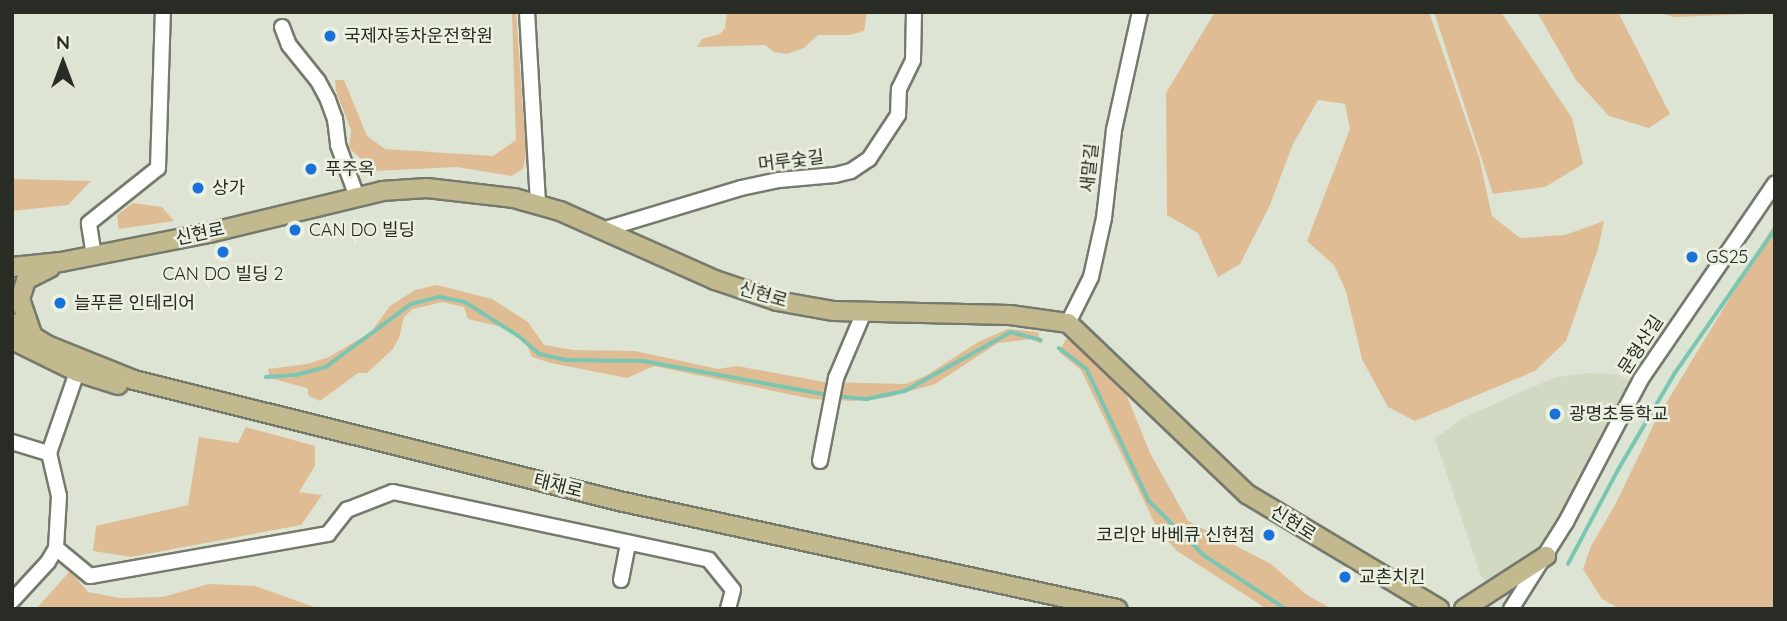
<!DOCTYPE html>
<html>
<head>
<meta charset="utf-8">
<style>
	body { margin:0 }
	#map { position:relative; width:1787px; height:621px; overflow:hidden; background:#dee4d4; font-family:Quicksand,"Noto Sans KR",sans-serif }
	div>[style] { position:absolute }
	[style*='--x'] { left:calc(var(--x)*1px); top:calc(var(--y)*1px); width:calc(var(--w)*1px); rotate:calc(var(--a)*1deg) }
	.built>* { inset:0; background:#d2d9c3 }
	.green>* { inset:0; background:#dfbc94 }
	.stream>* { height:3.5px; margin:-1.75px; padding:0 1.75px; transform-origin:1.75px; border-radius:1.75px; background:#7bc6b3 }
	.roads { filter:drop-shadow(2px 0 #757a6c) drop-shadow(-2px 0 #757a6c) drop-shadow(0 2px #757a6c) drop-shadow(0 -2px #757a6c) }
	.minor>* { height:14px; margin:-7px; padding:0 7px; transform-origin:7px; border-radius:7px; background:#fff }
	.major>* { height:18px; margin:-9px; padding:0 9px; transform-origin:9px; border-radius:9px; background:#c3b98e }
	.dots>* { width:19px; height:19px; translate:-50% -50%; box-sizing:border-box; border:4px solid #ebf1e1; border-radius:50% }
	span { translate:-50% -50%; white-space:nowrap; text-align:center; line-height:1.15; -webkit-text-stroke:5px #ebf1e1; paint-order:stroke }
	.poi-label { font-size:18px; color:#292b25 }
	.left { translate:0 -50%; text-align:left }
	.right { translate:-100% -50%; text-align:right }
	.street-label { font-size:18px; color:#292b25 }
	.frame { position:absolute; inset:0; border:14px solid #292b25; pointer-events:none }
	.north { position:absolute; left:28px; top:28px; width:70px; height:70px; -webkit-text-stroke:5px #ebf1e1; paint-order:stroke; rotate:0deg; font-size:19px; font-weight:700; line-height:28px; text-align:center; color:#292b25 }
	.north::after { content:''; display:block; margin:auto; width:24px; height:32px; background:#292b25; clip-path:polygon(50% 0,100% 100%,50% 72%,0 100%) }
</style>
</head>
<body>
<div id="map">
	<div class="built">
		<i style="clip-path:polygon(1589px 373px,1617px 374px,1630px 381px,1629px 392px,1563px 515px,1540px 547px,1512px 572px,1487px 583px,1482px 579px,1435px 439px,1461px 419px,1525px 390px,1557px 377px)"></i>
	</div>
	<div class="green">
		<i style="clip-path:polygon(512px 12px,516px 12px,526px 154px,523px 169px,511px 176px,457px 167px,375px 171px,349px 148px,351px 130px,336px 91px,335px 80px,344px 80px,367px 136px,385px 149px,493px 156px,516px 140px)"></i>
		<i style="clip-path:polygon(727px 12px,867px 12px,864px 31px,850px 35px,818px 35px,804px 48px,787px 54px,774px 52px,765px 45px,697px 47px,702px 39px,720px 34px,725px 28px)"></i>
		<i style="clip-path:polygon(1215px 12px,1429px 12px,1479px 157px,1492px 216px,1520px 238px,1565px 235px,1604px 221px,1598px 249px,1566px 341px,1535px 371px,1415px 421px,1388px 407px,1362px 359px,1346px 291px,1334px 265px,1307px 241px,1350px 129px,1345px 104px,1318px 100px,1293px 144px,1270px 205px,1240px 264px,1218px 277px,1198px 233px,1167px 215px,1166px 93px)"></i>
		<i style="clip-path:polygon(1434px 12px,1501px 12px,1572px 118px,1583px 164px,1545px 187px,1493px 194px)"></i>
		<i style="clip-path:polygon(1537px 12px,1618px 12px,1670px 114px,1649px 128px,1609px 116px,1576px 80px)"></i>
		<i style="clip-path:polygon(1657px 12px,1775px 12px,1775px 13px,1673px 17px)"></i>
		<i style="clip-path:polygon(12px 179px,91px 181px,68px 205px,12px 211px)"></i>
		<i style="clip-path:polygon(133px 203px,162px 207px,174px 221px,119px 229px,117px 215px)"></i>
		<i style="clip-path:polygon(1775px 223px,1775px 609px,1620px 609px,1602px 599px,1583px 569px,1591px 546px,1615px 505px,1656px 420px)"></i>
		<i style="clip-path:polygon(437px 285px,492px 299px,528px 322px,544px 345px,574px 350px,635px 351px,718px 369px,737px 366px,824px 382px,906px 384px,927px 375px,978px 342px,1008px 329px,1038px 332px,1041px 344px,1032px 339px,998px 343px,935px 384px,889px 397px,853px 401px,812px 399px,654px 366px,627px 378px,551px 363px,532px 357px,526px 344px,502px 327px,468px 319px,464px 307px,443px 302px,413px 309px,404px 317px,399px 338px,392px 350px,367px 373px,358px 373px,320px 401px,309px 396px,307px 388px,270px 378px,268px 369px,307px 364px,329px 357px,371px 332px,390px 306px,415px 290px)"></i>
		<i style="clip-path:polygon(1066px 339px,1081px 347px,1126px 394px,1150px 453px,1188px 521px,1271px 564px,1307px 595px,1332px 609px,1267px 609px,1177px 551px,1158px 530px,1081px 370px,1059px 352px)"></i>
		<i style="clip-path:polygon(246px 427px,315px 446px,315px 466px,299px 492px,322px 495px,301px 525px,131px 557px,93px 551px,96px 526px,188px 505px,199px 437px,238px 443px)"></i>
		<i style="clip-path:polygon(70px 571px,88px 592px,120px 598px,163px 597px,209px 584px,255px 586px,320px 609px,36px 609px)"></i>
	</div>
	<div class="stream">
		<i style="--x:1059;--y:348;--w:35;--a:37"></i>
		<i style="--x:1087;--y:369;--w:146;--a:64.8"></i>
		<i style="--x:1149;--y:501;--w:78;--a:44.5"></i>
		<i style="--x:1205;--y:556;--w:97;--a:33.2"></i>
		<i style="--x:266;--y:377;--w:30;--a:-4"></i>
		<i style="--x:296;--y:375;--w:31;--a:-15"></i>
		<i style="--x:326;--y:367;--w:106;--a:-36.5"></i>
		<i style="--x:411;--y:304;--w:30;--a:-14"></i>
		<i style="--x:440;--y:297;--w:25;--a:11"></i>
		<i style="--x:465;--y:302;--w:64;--a:32.2"></i>
		<i style="--x:519;--y:336;--w:28;--a:41"></i>
		<i style="--x:540;--y:354;--w:27;--a:13"></i>
		<i style="--x:566;--y:360;--w:77;--a:0.7"></i>
		<i style="--x:643;--y:361;--w:189;--a:10.4"></i>
		<i style="--x:837;--y:396;--w:30;--a:6"></i>
		<i style="--x:867;--y:399;--w:39;--a:-12"></i>
		<i style="--x:905;--y:391;--w:121;--a:-29.1"></i>
		<i style="--x:1011;--y:332;--w:31;--a:15"></i>
		<i style="--x:1568;--y:564;--w:106;--a:-62"></i>
		<i style="--x:1618;--y:470;--w:113;--a:-59.6"></i>
		<i style="--x:1675;--y:373;--w:175;--a:-55.2"></i>
	</div>
	<div class="roads">
		<div class="minor">
			<i style="--x:527;--y:12;--w:193;--a:86.7"></i>
			<i style="--x:282;--y:27;--w:19;--a:69"></i>
			<i style="--x:289;--y:45;--w:46;--a:51.1"></i>
			<i style="--x:318;--y:81;--w:21;--a:62"></i>
			<i style="--x:328;--y:100;--w:20;--a:70"></i>
			<i style="--x:335;--y:119;--w:26;--a:83"></i>
			<i style="--x:338;--y:145;--w:55;--a:69.9"></i>
			<i style="--x:602;--y:230;--w:145;--a:-16.8"></i>
			<i style="--x:741;--y:188;--w:39;--a:-12"></i>
			<i style="--x:779;--y:180;--w:56;--a:-5.1"></i>
			<i style="--x:835;--y:175;--w:16;--a:-14"></i>
			<i style="--x:851;--y:171;--w:22;--a:-34"></i>
			<i style="--x:869;--y:159;--w:53;--a:-56.6"></i>
			<i style="--x:898;--y:115;--w:26;--a:-88"></i>
			<i style="--x:899;--y:89;--w:32;--a:-64"></i>
			<i style="--x:913;--y:60;--w:48;--a:-88.8"></i>
			<i style="--x:94;--y:256;--w:33;--a:-99"></i>
			<i style="--x:89;--y:223;--w:88;--a:-38.6"></i>
			<i style="--x:158;--y:168;--w:156;--a:-88.2"></i>
			<i style="--x:1068;--y:323;--w:51;--a:-63.4"></i>
			<i style="--x:1091;--y:277;--w:60;--a:-77.6"></i>
			<i style="--x:1104;--y:218;--w:89;--a:-83.5"></i>
			<i style="--x:1114;--y:130;--w:121;--a:-77.6"></i>
			<i style="--x:12;--y:442;--w:39;--a:17"></i>
			<i style="--x:820;--y:461;--w:85;--a:-79.1"></i>
			<i style="--x:836;--y:378;--w:72;--a:-67"></i>
			<i style="--x:56;--y:548;--w:44;--a:39.5"></i>
			<i style="--x:90;--y:576;--w:242;--a:-10"></i>
			<i style="--x:328;--y:534;--w:31;--a:-52"></i>
			<i style="--x:347;--y:510;--w:49;--a:-21.4"></i>
			<i style="--x:393;--y:492;--w:323;--a:12.1"></i>
			<i style="--x:709;--y:560;--w:38;--a:51"></i>
			<i style="--x:733;--y:590;--w:20;--a:105"></i>
			<i style="--x:621;--y:580;--w:38;--a:-79"></i>
			<i style="--x:12;--y:601;--w:53;--a:-47.3"></i>
			<i style="--x:48;--y:562;--w:16;--a:-60"></i>
			<i style="--x:56;--y:548;--w:52;--a:-86.7"></i>
			<i style="--x:59;--y:496;--w:44;--a:-103.1"></i>
			<i style="--x:49;--y:453;--w:86;--a:-70.9"></i>
			<i style="--x:1511;--y:609;--w:103;--a:-57.7"></i>
			<i style="--x:1566;--y:522;--w:161;--a:-62.3"></i>
			<i style="--x:1641;--y:379;--w:237;--a:-55.6"></i>
		</div>
		<div class="major">
			<i style="--x:12;--y:267;--w:49;--a:-5.8"></i>
			<i style="--x:61;--y:262;--w:151;--a:-11.1"></i>
			<i style="--x:209;--y:233;--w:178;--a:-13.6"></i>
			<i style="--x:382;--y:191;--w:45;--a:-3.8"></i>
			<i style="--x:427;--y:188;--w:88;--a:6.6"></i>
			<i style="--x:514;--y:198;--w:48;--a:15.8"></i>
			<i style="--x:560;--y:211;--w:170;--a:24"></i>
			<i style="--x:715;--y:280;--w:65;--a:18.7"></i>
			<i style="--x:777;--y:301;--w:58;--a:10"></i>
			<i style="--x:834;--y:311;--w:176;--a:1.3"></i>
			<i style="--x:1010;--y:315;--w:59;--a:7.9"></i>
			<i style="--x:1068;--y:323;--w:248;--a:43.7"></i>
			<i style="--x:1247;--y:494;--w:224;--a:30.9"></i>
			<i style="--x:12;--y:323;--w:41;--a:32.2"></i>
			<i style="--x:47;--y:345;--w:94;--a:21.9"></i>
			<i style="--x:134;--y:380;--w:500;--a:14"></i>
			<i style="--x:619;--y:501;--w:510;--a:12.24"></i>
			<i style="--x:33;--y:337;--w:40;--a:-108.9"></i>
			<i style="--x:20;--y:299;--w:20;--a:-72"></i>
			<i style="--x:26;--y:280;--w:27;--a:-27"></i>
			<i style="--x:12;--y:340;--w:72;--a:26.2"></i>
			<i style="--x:77;--y:372;--w:43;--a:17.6"></i>
			<i style="--x:1464;--y:609;--w:98;--a:-32.9"></i>
		</div>
	</div>
	<div class="dots">
		<i style="left:330px;top:36px;background:#1972db"></i>
		<i style="left:311px;top:169px;background:#1972db"></i>
		<i style="left:198px;top:188px;background:#1972db"></i>
		<i style="left:295px;top:230px;background:#1972db"></i>
		<i style="left:223px;top:252px;background:#1972db"></i>
		<i style="left:1692px;top:257px;background:#1972db"></i>
		<i style="left:60px;top:303px;background:#1972db"></i>
		<i style="left:1555px;top:414px;background:#1972db"></i>
		<i style="left:1269px;top:535px;background:#1972db"></i>
		<i style="left:1345px;top:577px;background:#1972db"></i>
	</div>
	<div class="poi-label">
		<span class="left" style="left:344px;top:36px">국제자동차운전학원</span>
		<span class="left" style="left:325px;top:169px">푸주옥</span>
		<span class="left" style="left:212px;top:188px">상가</span>
		<span class="left" style="left:309px;top:230px">CAN DO 빌딩</span>
		<span class="left" style="left:1706px;top:257px">GS25</span>
		<span style="left:223px;top:274px">CAN DO 빌딩 2</span>
		<span class="left" style="left:74px;top:303px">늘푸른 인테리어</span>
		<span class="left" style="left:1569px;top:414px">광명초등학교</span>
		<span class="right" style="left:1255px;top:535px">코리안 바베큐 신현점</span>
		<span class="left" style="left:1359px;top:577px">교촌치킨</span>
	</div>
	<div class="street-label">
		<span style="left:791px;top:161px;rotate:-7deg">머루숯길</span>
		<span style="left:1090px;top:168px;rotate:-84deg">새말길</span>
		<span style="left:200px;top:234px;rotate:-12deg">신현로</span>
		<span style="left:763px;top:295px;rotate:16deg">신현로</span>
		<span style="left:1641px;top:345px;rotate:-57deg">문형산길</span>
		<span style="left:558px;top:486px;rotate:14deg">태재로</span>
		<span style="left:1293px;top:523px;rotate:32deg">신현로</span>
	</div>
	<div class="frame"></div>
	<div class="north">N</div>
</div>
</body>
</html>
